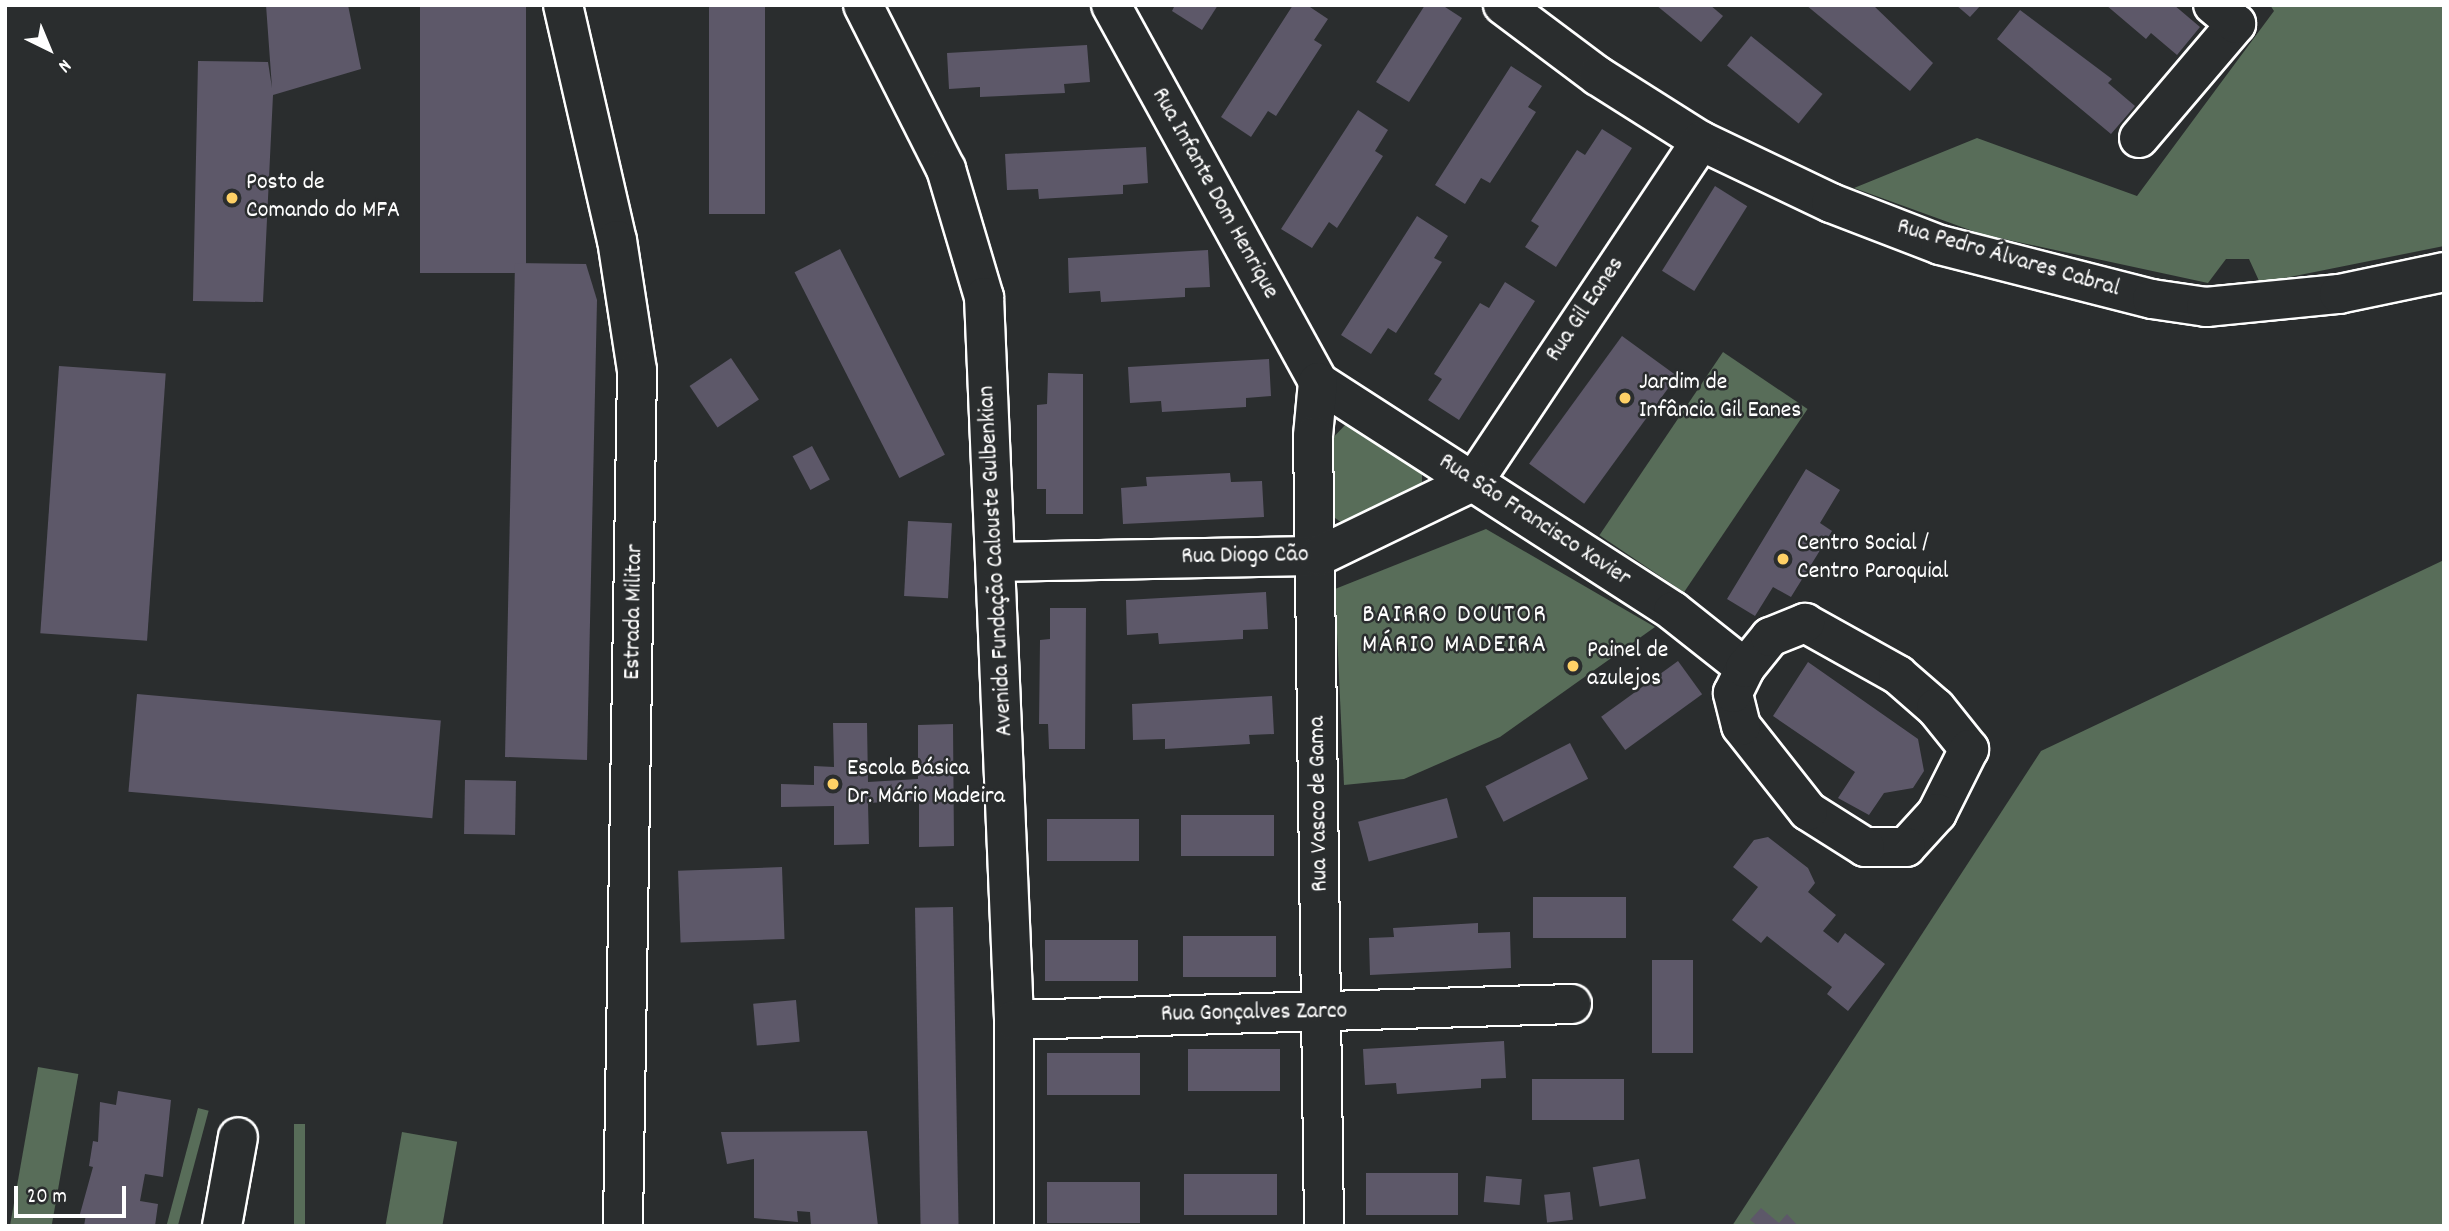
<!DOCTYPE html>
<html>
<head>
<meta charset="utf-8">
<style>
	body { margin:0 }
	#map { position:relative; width:2449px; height:1231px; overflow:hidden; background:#2a2d2e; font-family:Dekko,sans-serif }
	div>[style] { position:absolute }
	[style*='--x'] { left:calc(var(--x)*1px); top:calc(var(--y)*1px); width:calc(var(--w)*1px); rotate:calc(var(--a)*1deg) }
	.green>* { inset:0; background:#586d59; transform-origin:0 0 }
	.building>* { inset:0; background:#5d5869; transform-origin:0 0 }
	.roads { filter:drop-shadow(2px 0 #fff) drop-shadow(-2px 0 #fff) drop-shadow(0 2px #fff) drop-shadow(0 -2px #fff) }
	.minor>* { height:38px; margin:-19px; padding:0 19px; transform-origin:19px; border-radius:19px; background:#2a2d2e }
	.dots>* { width:19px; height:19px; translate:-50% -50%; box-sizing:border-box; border:4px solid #2a2d2e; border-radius:50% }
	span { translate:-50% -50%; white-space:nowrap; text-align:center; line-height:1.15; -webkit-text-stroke:5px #2a2d2e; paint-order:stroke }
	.poi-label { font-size:24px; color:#fff }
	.left { translate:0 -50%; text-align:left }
	.street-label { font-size:24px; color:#fff }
	.neighbourhood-label { font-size:26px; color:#fff; letter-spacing:2px }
	.frame { position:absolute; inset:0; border:7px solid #fff; pointer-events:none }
	.north { position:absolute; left:14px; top:14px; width:70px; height:70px; -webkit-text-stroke:5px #2a2d2e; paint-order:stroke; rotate:137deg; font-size:19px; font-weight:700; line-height:28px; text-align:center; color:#fff }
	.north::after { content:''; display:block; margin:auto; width:24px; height:32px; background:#fff; clip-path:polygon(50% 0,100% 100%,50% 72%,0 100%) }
	.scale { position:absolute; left:14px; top:1186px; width:112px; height:32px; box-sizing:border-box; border:4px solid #fff; border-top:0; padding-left:9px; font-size:21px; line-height:24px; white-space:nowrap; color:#fff; -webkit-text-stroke:5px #2a2d2e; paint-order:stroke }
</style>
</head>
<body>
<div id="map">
	<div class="green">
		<i style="clip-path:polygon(2270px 5px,2444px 5px,2444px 246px,2260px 283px,2249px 259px,2226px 259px,2208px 283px,1981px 234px,1854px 188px,1977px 138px,2137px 196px,2274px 11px)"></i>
		<i style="left:1723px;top:352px;width:102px;height:221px;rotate:34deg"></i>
		<i style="clip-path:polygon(1347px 423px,1422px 468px,1422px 482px,1415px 493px,1344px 524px,1332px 516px,1327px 444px)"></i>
		<i style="clip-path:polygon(1486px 529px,1655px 627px,1500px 737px,1404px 779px,1344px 785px,1335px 589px)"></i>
		<i style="clip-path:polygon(2444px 560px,2444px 1226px,1732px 1226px,2041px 751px)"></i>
		<i style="left:38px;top:1067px;width:41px;height:161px;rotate:10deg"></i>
		<i style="left:198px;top:1108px;width:11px;height:120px;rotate:15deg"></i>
		<i style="left:294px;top:1124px;width:11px;height:104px"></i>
		<i style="left:402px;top:1132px;width:56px;height:96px;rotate:10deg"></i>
	</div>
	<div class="building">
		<i style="clip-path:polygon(266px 5px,348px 5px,361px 69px,273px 95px,263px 302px,193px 301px,198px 61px,268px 62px,272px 88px)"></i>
		<i style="left:420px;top:5px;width:106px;height:268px"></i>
		<i style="left:709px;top:5px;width:56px;height:209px"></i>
		<i style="clip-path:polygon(1175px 5px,1218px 5px,1202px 30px,1172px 11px)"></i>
		<i style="clip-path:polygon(1293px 5px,1307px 5px,1328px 19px,1314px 40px,1322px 45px,1276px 116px,1268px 111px,1251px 137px,1221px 117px)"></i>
		<i style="clip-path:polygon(1425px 5px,1442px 5px,1462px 18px,1409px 102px,1376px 82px)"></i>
		<i style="clip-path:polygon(1656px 5px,1710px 5px,1723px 16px,1701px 42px)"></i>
		<i style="clip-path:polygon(1806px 5px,1873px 5px,1933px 63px,1910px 91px)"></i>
		<i style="clip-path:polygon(1956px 5px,1981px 5px,1970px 17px)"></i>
		<i style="clip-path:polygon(2106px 5px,2174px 5px,2200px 27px,2177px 55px,2151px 33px,2146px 39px)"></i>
		<i style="clip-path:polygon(2020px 10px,2112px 79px,2108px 83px,2135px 106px,2111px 134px,1997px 39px)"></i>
		<i style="left:1751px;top:36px;width:92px;height:38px;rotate:39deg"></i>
		<i style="clip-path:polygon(1087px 45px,1090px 82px,1064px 84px,1065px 93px,980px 97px,980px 87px,949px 89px,947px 53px)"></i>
		<i style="clip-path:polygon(1511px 66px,1542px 86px,1528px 107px,1536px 112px,1490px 183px,1481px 178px,1465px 204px,1435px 185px)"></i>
		<i style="clip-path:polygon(1358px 110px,1388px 130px,1375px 151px,1383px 156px,1337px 228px,1329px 222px,1312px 248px,1281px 229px)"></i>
		<i style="clip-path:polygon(1602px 129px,1632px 148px,1556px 267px,1525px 247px,1539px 226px,1531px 221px,1577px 150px,1585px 155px)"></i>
		<i style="clip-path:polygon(1146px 147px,1148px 183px,1123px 185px,1123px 194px,1039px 199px,1038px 189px,1007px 190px,1005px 154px)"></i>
		<i style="left:1715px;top:186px;width:38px;height:100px;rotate:32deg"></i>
		<i style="clip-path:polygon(1417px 216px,1448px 236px,1434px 258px,1442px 262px,1396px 333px,1388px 328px,1371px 354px,1341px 335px)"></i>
		<i style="left:840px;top:249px;width:231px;height:51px;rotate:63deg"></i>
		<i style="clip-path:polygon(1208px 250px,1210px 287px,1185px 288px,1185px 297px,1101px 302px,1100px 291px,1069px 293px,1068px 258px)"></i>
		<i style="clip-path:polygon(515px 263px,586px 264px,597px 300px,587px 760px,505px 757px)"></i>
		<i style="clip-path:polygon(1505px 282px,1535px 301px,1459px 420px,1428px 400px,1442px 379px,1434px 374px,1480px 303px,1489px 308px)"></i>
		<i style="left:1622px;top:336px;width:68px;height:158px;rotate:36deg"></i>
		<i style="left:731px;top:358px;width:50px;height:50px;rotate:56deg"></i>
		<i style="clip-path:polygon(1269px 359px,1271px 396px,1246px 398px,1246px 407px,1162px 412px,1161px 401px,1130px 403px,1128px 367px)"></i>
		<i style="left:59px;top:366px;width:107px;height:268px;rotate:4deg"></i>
		<i style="clip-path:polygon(1048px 373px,1083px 374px,1083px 514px,1046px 514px,1046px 489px,1037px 489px,1037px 405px,1047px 404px)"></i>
		<i style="left:812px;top:446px;width:38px;height:22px;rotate:62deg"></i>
		<i style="clip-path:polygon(1806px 469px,1840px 490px,1820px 523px,1832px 531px,1791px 597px,1773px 587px,1755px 616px,1727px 599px)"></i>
		<i style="clip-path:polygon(1230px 473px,1231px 482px,1262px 481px,1264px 517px,1123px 524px,1121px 488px,1147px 486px,1146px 477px)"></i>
		<i style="left:908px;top:521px;width:44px;height:75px;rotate:3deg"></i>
		<i style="clip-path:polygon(1266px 592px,1268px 629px,1243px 630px,1243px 639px,1159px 644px,1158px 633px,1127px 635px,1126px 600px)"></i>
		<i style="clip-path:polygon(1050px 608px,1086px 608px,1085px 749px,1049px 749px,1048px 724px,1039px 724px,1040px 640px,1050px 639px)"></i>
		<i style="left:1678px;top:661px;width:41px;height:95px;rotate:54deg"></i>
		<i style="clip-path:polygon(1808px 662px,1918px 739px,1924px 771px,1913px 788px,1884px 793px,1869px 815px,1838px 798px,1855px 772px,1773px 716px)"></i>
		<i style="left:137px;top:694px;width:305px;height:98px;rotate:5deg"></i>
		<i style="clip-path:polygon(1272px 696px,1274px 734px,1249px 735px,1250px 744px,1165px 749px,1165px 739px,1133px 740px,1132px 704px)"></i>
		<i style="clip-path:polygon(833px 723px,867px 723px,868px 782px,918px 779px,918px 725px,953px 724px,954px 846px,919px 847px,919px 800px,868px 803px,869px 844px,834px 845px,834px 806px,781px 807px,781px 784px,814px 785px,814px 766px,834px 767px)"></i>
		<i style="left:1570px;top:743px;width:40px;height:95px;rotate:63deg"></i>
		<i style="left:465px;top:780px;width:51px;height:54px;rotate:1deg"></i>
		<i style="left:1447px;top:798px;width:41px;height:92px;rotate:75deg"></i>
		<i style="left:1181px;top:815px;width:93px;height:41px"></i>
		<i style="left:1047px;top:819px;width:92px;height:42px"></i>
		<i style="clip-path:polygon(1768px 837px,1808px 868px,1815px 883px,1808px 892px,1836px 915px,1823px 931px,1838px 943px,1845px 933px,1885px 964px,1848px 1011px,1827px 994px,1832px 987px,1767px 936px,1761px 943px,1732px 920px,1758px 887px,1733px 867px,1754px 840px)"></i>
		<i style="left:782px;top:867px;width:72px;height:104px;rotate:88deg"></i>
		<i style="left:1626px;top:897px;width:41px;height:93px;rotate:90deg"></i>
		<i style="left:953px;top:907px;width:319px;height:38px;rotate:89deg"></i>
		<i style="clip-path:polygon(1478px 923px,1478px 933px,1510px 932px,1511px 968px,1370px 975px,1369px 938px,1394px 937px,1393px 928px)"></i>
		<i style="left:1276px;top:936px;width:41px;height:93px;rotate:90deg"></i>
		<i style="left:1138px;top:940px;width:41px;height:93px;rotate:90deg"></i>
		<i style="left:1652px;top:960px;width:41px;height:93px"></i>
		<i style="left:796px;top:1000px;width:42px;height:43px;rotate:85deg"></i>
		<i style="clip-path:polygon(1504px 1041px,1506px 1078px,1481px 1079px,1481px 1088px,1397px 1094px,1396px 1083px,1365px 1085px,1363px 1049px)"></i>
		<i style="left:1188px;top:1049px;width:92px;height:42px"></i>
		<i style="left:1047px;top:1053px;width:93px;height:42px"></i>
		<i style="left:1532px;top:1079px;width:92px;height:41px"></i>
		<i style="clip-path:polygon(118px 1091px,171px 1100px,163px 1177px,145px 1174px,140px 1201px,158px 1204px,155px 1226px,84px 1226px,86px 1214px,80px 1214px,93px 1167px,89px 1166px,93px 1141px,98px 1142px,100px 1102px,116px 1105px)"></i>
		<i style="clip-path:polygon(867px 1131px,878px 1226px,811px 1226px,810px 1212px,797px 1211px,798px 1222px,754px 1218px,754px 1159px,727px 1164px,721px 1132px)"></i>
		<i style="left:1639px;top:1159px;width:40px;height:47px;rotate:80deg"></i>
		<i style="left:1366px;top:1173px;width:92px;height:42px"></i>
		<i style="left:1277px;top:1174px;width:41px;height:93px;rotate:90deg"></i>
		<i style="left:1486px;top:1176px;width:36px;height:26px;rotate:5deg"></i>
		<i style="left:1047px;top:1182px;width:93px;height:41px"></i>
		<i style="left:1570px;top:1192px;width:28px;height:26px;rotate:84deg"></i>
		<i style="clip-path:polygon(1761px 1208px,1779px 1223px,1787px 1214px,1798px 1226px,1758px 1226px,1750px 1220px)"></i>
	</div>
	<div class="roads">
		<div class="minor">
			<i style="--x:563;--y:5;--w:241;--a:77.1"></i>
			<i style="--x:617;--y:240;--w:132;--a:81.3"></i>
			<i style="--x:637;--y:370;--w:856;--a:90.94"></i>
			<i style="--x:863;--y:5;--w:184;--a:63.2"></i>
			<i style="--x:946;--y:169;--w:134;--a:73.5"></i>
			<i style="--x:984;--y:297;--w:724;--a:87.62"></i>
			<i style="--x:1014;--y:1020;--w:206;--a:90"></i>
			<i style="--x:1111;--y:5;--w:430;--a:61.2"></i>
			<i style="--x:1318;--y:382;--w:422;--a:32.8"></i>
			<i style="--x:1673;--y:611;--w:92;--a:38.4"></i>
			<i style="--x:1503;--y:5;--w:119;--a:36.8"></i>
			<i style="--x:1598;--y:76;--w:122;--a:32.3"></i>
			<i style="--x:1701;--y:141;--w:144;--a:25.5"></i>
			<i style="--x:1831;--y:203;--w:117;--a:21.1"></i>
			<i style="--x:1940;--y:245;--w:219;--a:14.3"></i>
			<i style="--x:2152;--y:299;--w:55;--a:8.4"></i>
			<i style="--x:2206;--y:307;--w:134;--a:-5.6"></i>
			<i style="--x:2339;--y:294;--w:107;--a:-11.8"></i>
			<i style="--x:2139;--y:138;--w:150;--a:-49.6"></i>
			<i style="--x:2236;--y:24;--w:30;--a:-140"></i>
			<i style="--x:1318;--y:382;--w:54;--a:95.3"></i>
			<i style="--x:1313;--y:436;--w:790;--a:89.2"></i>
			<i style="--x:1474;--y:481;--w:409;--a:-56.3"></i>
			<i style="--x:999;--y:562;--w:320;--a:-1.1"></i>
			<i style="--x:1319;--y:556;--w:172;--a:-25.8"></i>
			<i style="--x:1805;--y:623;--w:107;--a:29.2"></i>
			<i style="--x:1898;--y:675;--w:50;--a:41"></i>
			<i style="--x:1936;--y:708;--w:53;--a:51.2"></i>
			<i style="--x:1969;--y:749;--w:72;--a:116.6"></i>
			<i style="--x:1937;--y:813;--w:46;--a:132.4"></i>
			<i style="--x:1906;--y:847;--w:41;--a:180"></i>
			<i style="--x:1865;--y:847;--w:67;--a:-147.7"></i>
			<i style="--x:1808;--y:811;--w:108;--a:-128.2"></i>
			<i style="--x:1741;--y:726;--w:34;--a:-104"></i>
			<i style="--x:1733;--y:693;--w:28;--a:-64"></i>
			<i style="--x:1745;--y:668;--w:40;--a:-51"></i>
			<i style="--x:1770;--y:637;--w:38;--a:-22"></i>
			<i style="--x:1014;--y:1020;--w:558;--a:-1.64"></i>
			<i style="--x:222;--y:1226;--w:90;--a:-79.8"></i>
		</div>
	</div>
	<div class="dots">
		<i style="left:232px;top:198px;background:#ffd166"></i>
		<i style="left:1625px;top:398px;background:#ffd166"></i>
		<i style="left:1783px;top:559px;background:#ffd166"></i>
		<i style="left:1573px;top:666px;background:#ffd166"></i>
		<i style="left:833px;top:784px;background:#ffd166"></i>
	</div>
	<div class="poi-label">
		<span class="left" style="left:246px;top:198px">Posto de<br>Comando do MFA</span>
		<span class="left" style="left:1639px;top:398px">Jardim de<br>Infância Gil Eanes</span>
		<span class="left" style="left:1797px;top:559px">Centro Social /<br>Centro Paroquial</span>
		<span class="left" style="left:1587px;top:666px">Painel de<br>azulejos</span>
		<span class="left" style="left:847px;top:784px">Escola Básica<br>Dr. Mário Madeira</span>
	</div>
	<div class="street-label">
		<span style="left:1214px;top:194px;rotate:61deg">Rua Infante Dom Henrique</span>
		<span style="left:2008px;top:259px;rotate:16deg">Rua Pedro Álvares Cabral</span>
		<span style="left:1586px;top:310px;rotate:-56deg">Rua Gil Eanes</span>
		<span style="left:1534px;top:521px;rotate:33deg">Rua São Francisco Xavier</span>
		<span style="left:1245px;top:557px;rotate:-1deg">Rua Diogo Cão</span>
		<span style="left:997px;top:561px;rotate:-93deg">Avenida Fundação Calouste Gulbenkian</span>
		<span style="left:635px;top:612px;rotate:-89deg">Estrada Militar</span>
		<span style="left:1320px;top:804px;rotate:-91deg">Rua Vasco de Gama</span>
		<span style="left:1254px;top:1014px;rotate:-1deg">Rua Gonçalves Zarco</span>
	</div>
	<div class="neighbourhood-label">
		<span style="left:1455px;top:631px">BAIRRO DOUTOR<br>MÁRIO MADEIRA</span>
	</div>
	<div class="frame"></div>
	<div class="north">N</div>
	<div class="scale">20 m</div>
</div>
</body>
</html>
